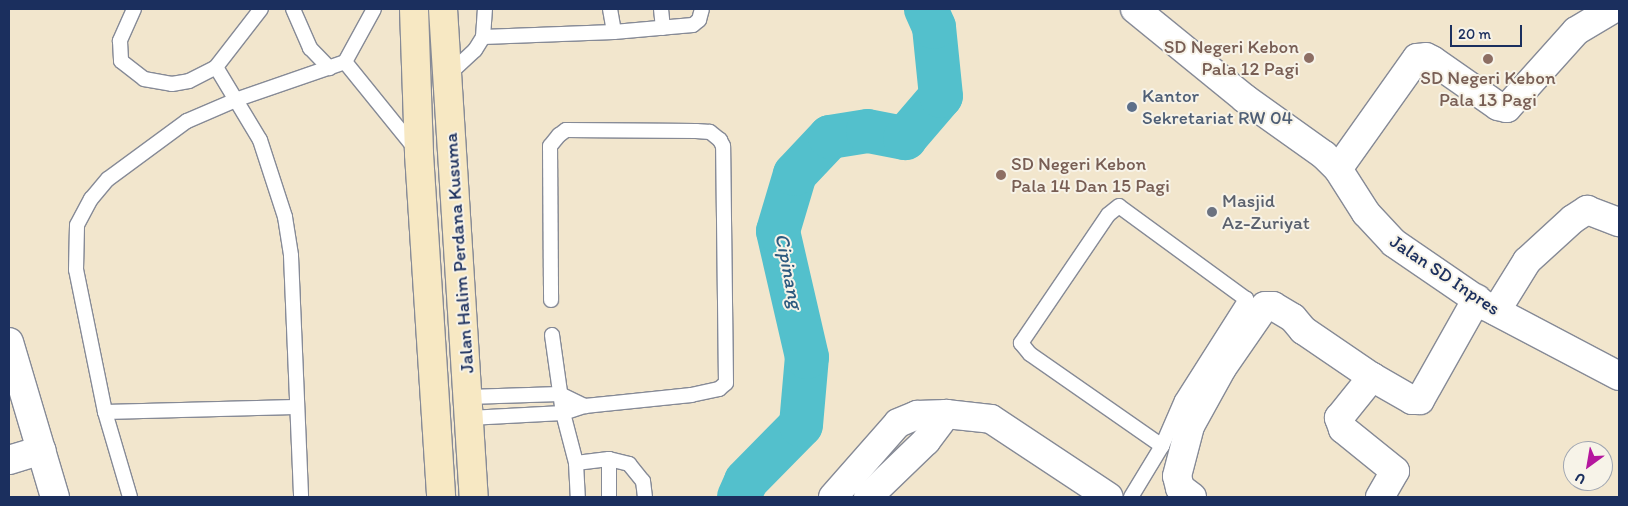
<!DOCTYPE html>
<html>
<head>
<meta charset="utf-8">
<style>
	body { margin:0 }
	#map { position:relative; width:1628px; height:506px; overflow:hidden; background:#f2e6cd; font-family:Itim,sans-serif }
	div>[style] { position:absolute }
	[style*='--x'] { left:calc(var(--x)*1px); top:calc(var(--y)*1px); width:calc(var(--w)*1px); rotate:calc(var(--a)*1deg) }
	.river>* { height:44px; margin:-22px; padding:0 22px; transform-origin:22px; border-radius:22px; background:#53c0cc }
	.roads { filter:drop-shadow(1px 0 #868a96) drop-shadow(-1px 0 #868a96) drop-shadow(0 1px #868a96) drop-shadow(0 -1px #868a96) }
	.lane>* { height:14px; margin:-7px; padding:0 7px; transform-origin:7px; border-radius:7px; background:#fff }
	.street>* { height:28px; margin:-14px; padding:0 14px; transform-origin:14px; border-radius:14px; background:#fff }
	.secondary>* { height:28px; margin:-14px; padding:0 14px; transform-origin:14px; border-radius:14px; background:#f7e8c3 }
	.dots>* { width:14px; height:14px; translate:-50% -50%; box-sizing:border-box; border:2px solid #f7f3e8; border-radius:50% }
	span { translate:-50% -50%; white-space:nowrap; text-align:center; line-height:1.15; -webkit-text-stroke:4px #f7f3e8; paint-order:stroke }
	.education-label { font-size:19px; color:#785e54 }
	.right { translate:-100% -50%; text-align:right }
	.left { translate:0 -50%; text-align:left }
	.service-label { font-size:19px; color:#4e5e75 }
	.worship-label { font-size:19px; color:#5b616d }
	.street-label { font-size:19px; color:#1b2f5e }
	.water-label { font-size:20px; color:#2c5a7f; font-style:italic }
	.frame { position:absolute; inset:0; border:10px solid #1b2f5e; pointer-events:none }
	.north { position:absolute; left:1563px; top:441px; width:50px; height:50px; box-sizing:border-box; background:#f7f3e8; border:1px solid #9fa5b1; border-radius:50%; rotate:212deg; font-size:14px; font-weight:700; line-height:20px; text-align:center; color:#1b2f5e }
	.north::after { content:''; display:block; margin:auto; width:18px; height:22px; background:#b5179e; clip-path:polygon(50% 0,100% 100%,50% 72%,0 100%) }
	.scale { position:absolute; left:1450px; top:25px; width:72px; height:22px; box-sizing:border-box; border:2px solid #1b2f5e; border-top:0; padding-left:6px; font-size:15px; line-height:18px; white-space:nowrap; color:#1b2f5e; -webkit-text-stroke:4px #f7f3e8; paint-order:stroke }
</style>
</head>
<body>
<div id="map">
	<div class="river">
		<i style="--x:739;--y:497;--w:17;--a:-66"></i>
		<i style="--x:746;--y:481;--w:78;--a:-45.5"></i>
		<i style="--x:801;--y:425;--w:68;--a:-85"></i>
		<i style="--x:807;--y:357;--w:129;--a:-103"></i>
		<i style="--x:778;--y:231;--w:59;--a:-73.4"></i>
		<i style="--x:795;--y:174;--w:51;--a:-46.6"></i>
		<i style="--x:830;--y:137;--w:38;--a:-9"></i>
		<i style="--x:868;--y:131;--w:38;--a:11"></i>
		<i style="--x:905;--y:138;--w:55;--a:-49.4"></i>
		<i style="--x:941;--y:96;--w:69;--a:-95.8"></i>
		<i style="--x:934;--y:27;--w:20;--a:-114"></i>
	</div>
	<div class="roads">
		<div class="lane">
			<i style="--x:134;--y:9;--w:35;--a:114"></i>
			<i style="--x:120;--y:41;--w:20;--a:87"></i>
			<i style="--x:121;--y:61;--w:29;--a:38"></i>
			<i style="--x:144;--y:79;--w:28;--a:10"></i>
			<i style="--x:172;--y:84;--w:17;--a:-10"></i>
			<i style="--x:189;--y:81;--w:30;--a:-27"></i>
			<i style="--x:216;--y:67;--w:73;--a:-52.2"></i>
			<i style="--x:293;--y:9;--w:43;--a:66.4"></i>
			<i style="--x:310;--y:48;--w:28;--a:46"></i>
			<i style="--x:610;--y:9;--w:23;--a:80"></i>
			<i style="--x:661;--y:9;--w:19;--a:84"></i>
			<i style="--x:483;--y:37;--w:131;--a:-2.2"></i>
			<i style="--x:614;--y:32;--w:79;--a:-5.1"></i>
			<i style="--x:693;--y:25;--w:8;--a:-40"></i>
			<i style="--x:699;--y:20;--w:11;--a:-75"></i>
			<i style="--x:345;--y:62;--w:114;--a:51"></i>
			<i style="--x:216;--y:67;--w:85;--a:58.9"></i>
			<i style="--x:260;--y:140;--w:81;--a:72"></i>
			<i style="--x:285;--y:217;--w:39;--a:81"></i>
			<i style="--x:291;--y:256;--w:241;--a:87.6"></i>
			<i style="--x:447;--y:76;--w:38;--a:-43"></i>
			<i style="--x:475;--y:50;--w:15;--a:-58"></i>
			<i style="--x:483;--y:37;--w:28;--a:-86"></i>
			<i style="--x:552;--y:335;--w:79;--a:82"></i>
			<i style="--x:563;--y:413;--w:52;--a:75.4"></i>
			<i style="--x:576;--y:463;--w:34;--a:87"></i>
			<i style="--x:468;--y:397;--w:92;--a:-1.9"></i>
			<i style="--x:560;--y:394;--w:28;--a:26"></i>
			<i style="--x:105;--y:412;--w:190;--a:-1.5"></i>
			<i style="--x:469;--y:418;--w:94;--a:-3"></i>
			<i style="--x:563;--y:413;--w:23;--a:-18"></i>
			<i style="--x:585;--y:406;--w:107;--a:-5.9"></i>
			<i style="--x:691;--y:395;--w:29;--a:-12"></i>
			<i style="--x:719;--y:389;--w:9;--a:-41"></i>
			<i style="--x:726;--y:383;--w:237;--a:-90.7"></i>
			<i style="--x:723;--y:146;--w:7;--a:-117"></i>
			<i style="--x:720;--y:140;--w:13;--a:-141"></i>
			<i style="--x:710;--y:132;--w:14;--a:-176"></i>
			<i style="--x:696;--y:131;--w:130;--a:-179.6"></i>
			<i style="--x:566;--y:130;--w:9;--a:144"></i>
			<i style="--x:559;--y:135;--w:14;--a:129"></i>
			<i style="--x:550;--y:146;--w:154;--a:89.6"></i>
			<i style="--x:609;--y:459;--w:38;--a:90"></i>
			<i style="--x:576;--y:463;--w:33;--a:-7"></i>
			<i style="--x:609;--y:459;--w:21;--a:14"></i>
			<i style="--x:629;--y:464;--w:22;--a:51"></i>
			<i style="--x:643;--y:481;--w:16;--a:83"></i>
			<i style="--x:130;--y:497;--w:89;--a:-106.4"></i>
			<i style="--x:105;--y:412;--w:145;--a:-101.5"></i>
			<i style="--x:76;--y:270;--w:45;--a:-88.7"></i>
			<i style="--x:77;--y:225;--w:30;--a:-62"></i>
			<i style="--x:91;--y:199;--w:26;--a:-50"></i>
			<i style="--x:108;--y:179;--w:98;--a:-36.3"></i>
			<i style="--x:187;--y:121;--w:56;--a:-23.3"></i>
			<i style="--x:238;--y:99;--w:113;--a:-19.1"></i>
			<i style="--x:345;--y:62;--w:60;--a:-61.3"></i>
			<i style="--x:1131;--y:497;--w:60;--a:-58.7"></i>
			<i style="--x:1162;--y:446;--w:50;--a:-66.5"></i>
			<i style="--x:1182;--y:400;--w:120;--a:-57.6"></i>
			<i style="--x:1246;--y:299;--w:157;--a:-143.8"></i>
			<i style="--x:1119;--y:206;--w:14;--a:141"></i>
			<i style="--x:1108;--y:215;--w:155;--a:124.2"></i>
			<i style="--x:1021;--y:343;--w:14;--a:51"></i>
			<i style="--x:1030;--y:354;--w:161;--a:34.9"></i>
		</div>
		<div class="street">
			<i style="--x:1135;--y:9;--w:141;--a:39.2"></i>
			<i style="--x:1244;--y:98;--w:98;--a:35.5"></i>
			<i style="--x:1324;--y:155;--w:20;--a:45"></i>
			<i style="--x:1338;--y:169;--w:52;--a:57.5"></i>
			<i style="--x:1366;--y:213;--w:41;--a:47"></i>
			<i style="--x:1394;--y:243;--w:112;--a:34.4"></i>
			<i style="--x:1486;--y:306;--w:150;--a:27.8"></i>
			<i style="--x:1338;--y:169;--w:136;--a:-54.6"></i>
			<i style="--x:1417;--y:58;--w:9;--a:-6"></i>
			<i style="--x:1426;--y:57;--w:7;--a:27"></i>
			<i style="--x:1432;--y:60;--w:80;--a:34.9"></i>
			<i style="--x:1498;--y:106;--w:9;--a:13"></i>
			<i style="--x:1507;--y:108;--w:103;--a:-48.1"></i>
			<i style="--x:1576;--y:31;--w:43;--a:-30.7"></i>
			<i style="--x:1496;--y:311;--w:59;--a:-58.2"></i>
			<i style="--x:1527;--y:261;--w:62;--a:-42.4"></i>
			<i style="--x:1573;--y:219;--w:17;--a:-33"></i>
			<i style="--x:1587;--y:210;--w:34;--a:21"></i>
			<i style="--x:9;--y:342;--w:162;--a:73.5"></i>
			<i style="--x:9;--y:460;--w:34;--a:-17"></i>
			<i style="--x:833;--y:497;--w:98;--a:-48.7"></i>
			<i style="--x:898;--y:423;--w:21;--a:-23"></i>
			<i style="--x:917;--y:415;--w:29;--a:-2"></i>
			<i style="--x:946;--y:414;--w:45;--a:6.3"></i>
			<i style="--x:991;--y:419;--w:141;--a:33.5"></i>
			<i style="--x:868;--y:497;--w:81;--a:-44"></i>
			<i style="--x:926;--y:441;--w:34;--a:-53"></i>
			<i style="--x:1192;--y:497;--w:15;--a:-143"></i>
			<i style="--x:1180;--y:488;--w:12;--a:-104"></i>
			<i style="--x:1177;--y:476;--w:52;--a:-75.4"></i>
			<i style="--x:1190;--y:426;--w:66;--a:-61.1"></i>
			<i style="--x:1222;--y:368;--w:75;--a:-55.3"></i>
			<i style="--x:1265;--y:306;--w:8;--a:0"></i>
			<i style="--x:1273;--y:306;--w:23;--a:31"></i>
			<i style="--x:1293;--y:318;--w:16;--a:50"></i>
			<i style="--x:1303;--y:330;--w:83;--a:34.3"></i>
			<i style="--x:1380;--y:497;--w:30;--a:-60"></i>
			<i style="--x:1395;--y:471;--w:67;--a:-141.1"></i>
			<i style="--x:1343;--y:429;--w:12;--a:-110"></i>
			<i style="--x:1339;--y:418;--w:53;--a:-51.2"></i>
			<i style="--x:1372;--y:377;--w:46;--a:29.9"></i>
			<i style="--x:1412;--y:400;--w:8;--a:0"></i>
			<i style="--x:1420;--y:400;--w:116;--a:-60.6"></i>
		</div>
		<div class="secondary">
			<i style="--x:414;--y:9;--w:145;--a:88"></i>
			<i style="--x:419;--y:154;--w:344;--a:86.3"></i>
			<i style="--x:443;--y:9;--w:489;--a:86.4"></i>
		</div>
	</div>
	<div class="dots">
		<i style="left:1309px;top:58px;background:#8d6e63"></i>
		<i style="left:1488px;top:59px;background:#8d6e63"></i>
		<i style="left:1132px;top:107px;background:#5c6f8a"></i>
		<i style="left:1001px;top:175px;background:#8d6e63"></i>
		<i style="left:1212px;top:212px;background:#6b7280"></i>
	</div>
	<div class="education-label">
		<span class="right" style="left:1299px;top:58px">SD Negeri Kebon<br>Pala 12 Pagi</span>
		<span style="left:1488px;top:89px">SD Negeri Kebon<br>Pala 13 Pagi</span>
		<span class="left" style="left:1011px;top:175px">SD Negeri Kebon<br>Pala 14 Dan 15 Pagi</span>
	</div>
	<div class="service-label">
		<span class="left" style="left:1142px;top:107px">Kantor<br>Sekretariat RW 04</span>
	</div>
	<div class="worship-label">
		<span class="left" style="left:1222px;top:212px">Masjid<br>Az-Zuriyat</span>
	</div>
	<div class="street-label">
		<span style="left:459px;top:253px;rotate:-94deg">Jalan Halim Perdana Kusuma</span>
		<span style="left:1445px;top:275px;rotate:34deg">Jalan SD Inpres</span>
	</div>
	<div class="water-label">
		<span style="left:789px;top:271px;rotate:79deg">Cipinang</span>
	</div>
	<div class="frame"></div>
	<div class="north">U</div>
	<div class="scale">20 m</div>
</div>
</body>
</html>
